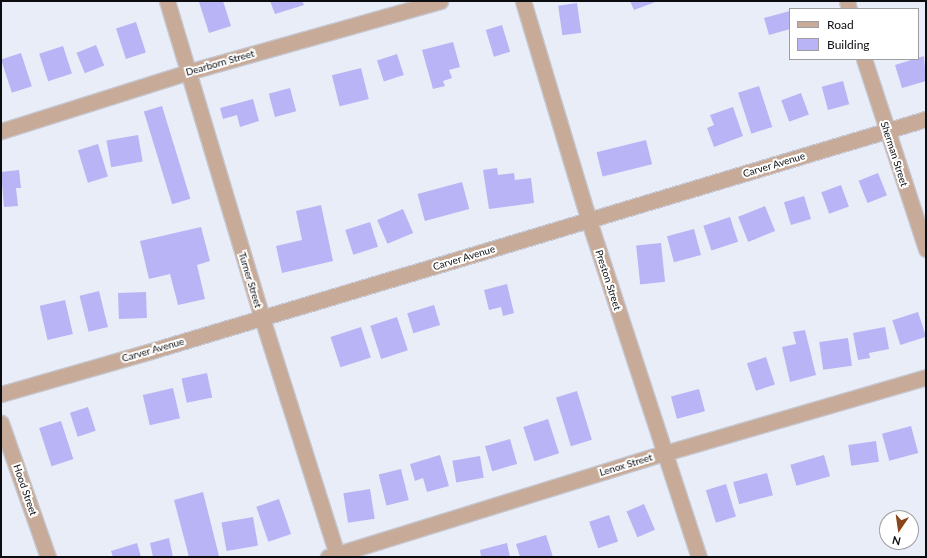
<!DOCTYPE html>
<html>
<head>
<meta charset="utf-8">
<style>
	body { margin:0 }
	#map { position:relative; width:927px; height:558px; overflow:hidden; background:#e9edf8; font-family:Lato,sans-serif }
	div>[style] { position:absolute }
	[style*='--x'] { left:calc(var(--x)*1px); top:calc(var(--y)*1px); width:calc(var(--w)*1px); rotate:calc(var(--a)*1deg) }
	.building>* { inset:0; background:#b8b4f6; transform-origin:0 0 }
	.roads { filter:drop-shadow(1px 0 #c6c9d3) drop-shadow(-1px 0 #c6c9d3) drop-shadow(0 1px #c6c9d3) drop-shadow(0 -1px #c6c9d3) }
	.street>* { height:15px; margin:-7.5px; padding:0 7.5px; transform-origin:7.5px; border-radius:7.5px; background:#c7ab98 }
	span { translate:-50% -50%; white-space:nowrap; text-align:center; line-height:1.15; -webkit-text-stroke:4px #fff; paint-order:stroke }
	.street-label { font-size:10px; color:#0c0d11 }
	.frame { position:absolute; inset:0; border:2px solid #0c0d11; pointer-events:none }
	.legend { position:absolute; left:789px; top:8px; width:130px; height:52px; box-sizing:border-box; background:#fff; border:1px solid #9e9ea0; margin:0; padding:5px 7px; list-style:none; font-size:12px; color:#0c0d11 }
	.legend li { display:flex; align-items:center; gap:8px; height:20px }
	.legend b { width:20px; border:1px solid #9e9ea0 }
	.north { position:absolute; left:879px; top:510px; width:40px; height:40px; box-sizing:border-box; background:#fff; border:1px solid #9e9ea0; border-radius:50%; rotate:193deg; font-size:11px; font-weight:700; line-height:16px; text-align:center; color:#0c0d11 }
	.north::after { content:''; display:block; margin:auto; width:14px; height:18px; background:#89451a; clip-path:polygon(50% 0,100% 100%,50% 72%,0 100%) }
</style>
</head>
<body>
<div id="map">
	<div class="building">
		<i style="clip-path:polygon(203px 1px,223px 1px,231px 26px,209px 33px,199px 2px)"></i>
		<i style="clip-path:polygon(270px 1px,302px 1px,304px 5px,275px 14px)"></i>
		<i style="clip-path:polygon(630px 1px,658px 1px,634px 10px)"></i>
		<i style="left:577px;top:3px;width:30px;height:19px;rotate:82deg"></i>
		<i style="clip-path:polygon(790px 11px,790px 29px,769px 35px,764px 18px)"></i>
		<i style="left:136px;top:22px;width:32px;height:21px;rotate:72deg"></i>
		<i style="left:502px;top:25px;width:28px;height:17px;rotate:73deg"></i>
		<i style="clip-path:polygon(453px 42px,460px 67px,449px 70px,452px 78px,443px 81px,445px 86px,433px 89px,422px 50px)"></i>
		<i style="left:96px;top:45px;width:22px;height:21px;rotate:68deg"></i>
		<i style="left:63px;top:46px;width:29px;height:25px;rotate:72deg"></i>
		<i style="left:21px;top:53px;width:35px;height:21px;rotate:72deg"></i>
		<i style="left:397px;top:54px;width:22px;height:21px;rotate:72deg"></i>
		<i style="clip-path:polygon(924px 56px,926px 81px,902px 88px,895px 65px)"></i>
		<i style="left:361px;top:68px;width:32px;height:30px;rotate:76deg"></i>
		<i style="left:843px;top:81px;width:24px;height:22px;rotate:75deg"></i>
		<i style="left:759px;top:86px;width:43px;height:22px;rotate:72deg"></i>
		<i style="left:290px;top:88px;width:24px;height:22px;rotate:75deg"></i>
		<i style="left:801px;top:93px;width:23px;height:21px;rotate:70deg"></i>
		<i style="clip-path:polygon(253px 99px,259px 121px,240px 127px,237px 115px,223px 119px,220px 108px)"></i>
		<i style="left:162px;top:106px;width:97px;height:19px;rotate:73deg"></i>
		<i style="clip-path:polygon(733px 107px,743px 136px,714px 147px,707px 128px,714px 125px,710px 115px)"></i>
		<i style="left:138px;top:135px;width:27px;height:32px;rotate:80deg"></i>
		<i style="left:646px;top:140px;width:25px;height:51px;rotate:76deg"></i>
		<i style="left:98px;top:144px;width:34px;height:21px;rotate:73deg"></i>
		<i style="clip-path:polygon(497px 168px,498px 175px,514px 173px,515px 180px,531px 178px,534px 203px,489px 209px,483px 170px)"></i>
		<i style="clip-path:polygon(19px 170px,21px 188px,16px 188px,18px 206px,4px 207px,1px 172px)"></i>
		<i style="left:878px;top:173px;width:24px;height:21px;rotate:68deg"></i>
		<i style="left:462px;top:182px;width:28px;height:46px;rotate:75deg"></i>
		<i style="left:841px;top:185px;width:23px;height:21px;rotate:70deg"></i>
		<i style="left:804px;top:196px;width:24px;height:21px;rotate:73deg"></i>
		<i style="clip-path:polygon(321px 205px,333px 261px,282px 273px,276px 246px,302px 240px,296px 211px)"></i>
		<i style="left:765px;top:206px;width:27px;height:29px;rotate:68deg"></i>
		<i style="left:403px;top:209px;width:26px;height:28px;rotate:67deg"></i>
		<i style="left:730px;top:217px;width:26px;height:28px;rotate:72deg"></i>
		<i style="left:370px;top:222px;width:26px;height:26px;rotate:72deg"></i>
		<i style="clip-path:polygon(201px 227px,210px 261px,197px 265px,205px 299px,178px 305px,170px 274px,149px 279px,140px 241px)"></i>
		<i style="left:694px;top:229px;width:27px;height:28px;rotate:75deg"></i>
		<i style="left:661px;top:243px;width:39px;height:25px;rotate:84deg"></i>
		<i style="clip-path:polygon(507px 284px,514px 313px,503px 316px,501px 307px,489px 310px,484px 290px)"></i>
		<i style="left:99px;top:291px;width:37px;height:20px;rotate:76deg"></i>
		<i style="left:146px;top:292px;width:26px;height:28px;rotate:88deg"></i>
		<i style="left:65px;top:300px;width:35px;height:26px;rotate:77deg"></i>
		<i style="left:434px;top:305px;width:21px;height:28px;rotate:73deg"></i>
		<i style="left:918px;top:312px;width:26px;height:27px;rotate:72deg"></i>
		<i style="left:397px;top:317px;width:35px;height:28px;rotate:72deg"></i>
		<i style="left:361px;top:327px;width:32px;height:32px;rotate:72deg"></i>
		<i style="clip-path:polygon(885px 327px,889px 349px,869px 353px,870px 358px,858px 360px,853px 333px)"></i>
		<i style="clip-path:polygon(805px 330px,816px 375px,790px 382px,782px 347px,796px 344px,793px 332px)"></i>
		<i style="left:848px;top:338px;width:28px;height:29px;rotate:82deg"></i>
		<i style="left:766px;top:357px;width:29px;height:20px;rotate:72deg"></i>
		<i style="left:207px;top:373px;width:25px;height:26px;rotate:78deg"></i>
		<i style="left:173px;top:388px;width:31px;height:31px;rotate:77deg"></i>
		<i style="left:699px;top:389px;width:23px;height:29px;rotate:75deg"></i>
		<i style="left:577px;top:391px;width:51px;height:22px;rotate:73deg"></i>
		<i style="left:88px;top:407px;width:25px;height:19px;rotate:72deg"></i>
		<i style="left:548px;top:419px;width:36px;height:26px;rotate:72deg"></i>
		<i style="left:61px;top:421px;width:40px;height:23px;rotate:72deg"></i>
		<i style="left:911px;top:426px;width:28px;height:30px;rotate:75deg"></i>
		<i style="left:510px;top:439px;width:26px;height:26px;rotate:74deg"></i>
		<i style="left:876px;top:441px;width:21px;height:28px;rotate:82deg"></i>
		<i style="clip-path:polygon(440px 455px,449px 486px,427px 492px,423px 478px,415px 481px,410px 464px)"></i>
		<i style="left:824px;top:455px;width:22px;height:35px;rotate:74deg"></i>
		<i style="left:480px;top:456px;width:22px;height:28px;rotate:80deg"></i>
		<i style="left:401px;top:469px;width:32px;height:23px;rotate:76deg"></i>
		<i style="left:767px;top:473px;width:23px;height:35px;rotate:75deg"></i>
		<i style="left:726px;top:484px;width:34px;height:21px;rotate:73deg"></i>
		<i style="left:370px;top:489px;width:30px;height:27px;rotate:81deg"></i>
		<i style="clip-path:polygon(203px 492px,219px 556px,217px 557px,189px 557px,174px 500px)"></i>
		<i style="left:279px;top:499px;width:37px;height:24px;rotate:71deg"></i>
		<i style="left:644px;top:504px;width:28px;height:19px;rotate:67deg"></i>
		<i style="left:609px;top:515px;width:28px;height:21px;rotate:71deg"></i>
		<i style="left:253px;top:517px;width:29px;height:32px;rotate:80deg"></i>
		<i style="clip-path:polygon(546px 535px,553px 557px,520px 557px,516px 544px)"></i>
		<i style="clip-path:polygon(169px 538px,173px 557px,153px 557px,150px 543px)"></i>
		<i style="clip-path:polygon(137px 543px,141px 557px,113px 557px,111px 551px)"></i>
		<i style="clip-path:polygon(507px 543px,510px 557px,481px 557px,480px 550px)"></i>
	</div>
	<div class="roads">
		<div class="street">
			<i style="--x:167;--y:1;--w:331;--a:73.3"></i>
			<i style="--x:262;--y:318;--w:251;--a:72.4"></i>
			<i style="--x:523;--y:1;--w:230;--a:73.3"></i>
			<i style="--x:589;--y:221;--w:354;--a:71.9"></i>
			<i style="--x:847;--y:1;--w:8;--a:76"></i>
			<i style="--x:864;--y:59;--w:200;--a:71.9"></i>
			<i style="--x:1;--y:131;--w:196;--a:-17.5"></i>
			<i style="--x:188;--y:72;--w:262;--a:-15.7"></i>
			<i style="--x:1;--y:394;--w:156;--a:-16"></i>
			<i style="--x:151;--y:351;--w:809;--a:-16.67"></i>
			<i style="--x:1;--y:423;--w:142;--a:70.7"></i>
			<i style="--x:328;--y:557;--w:353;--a:-17.2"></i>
			<i style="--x:665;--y:453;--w:272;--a:-16.2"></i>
		</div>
	</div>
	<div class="street-label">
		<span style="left:220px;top:63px;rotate:-16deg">Dearborn Street</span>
		<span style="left:894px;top:154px;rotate:72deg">Sherman Street</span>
		<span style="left:774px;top:165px;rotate:-17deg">Carver Avenue</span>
		<span style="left:464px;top:258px;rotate:-17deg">Carver Avenue</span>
		<span style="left:250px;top:280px;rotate:73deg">Turner Street</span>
		<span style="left:608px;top:280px;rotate:72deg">Preston Street</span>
		<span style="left:153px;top:350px;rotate:-16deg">Carver Avenue</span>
		<span style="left:626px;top:465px;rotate:-17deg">Lenox Street</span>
		<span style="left:25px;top:490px;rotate:71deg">Hood Street</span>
	</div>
	<div class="frame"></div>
	<ul class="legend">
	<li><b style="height:5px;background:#c7ab98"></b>Road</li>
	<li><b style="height:11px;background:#b8b4f6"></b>Building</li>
	</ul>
	<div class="north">N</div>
</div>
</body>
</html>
